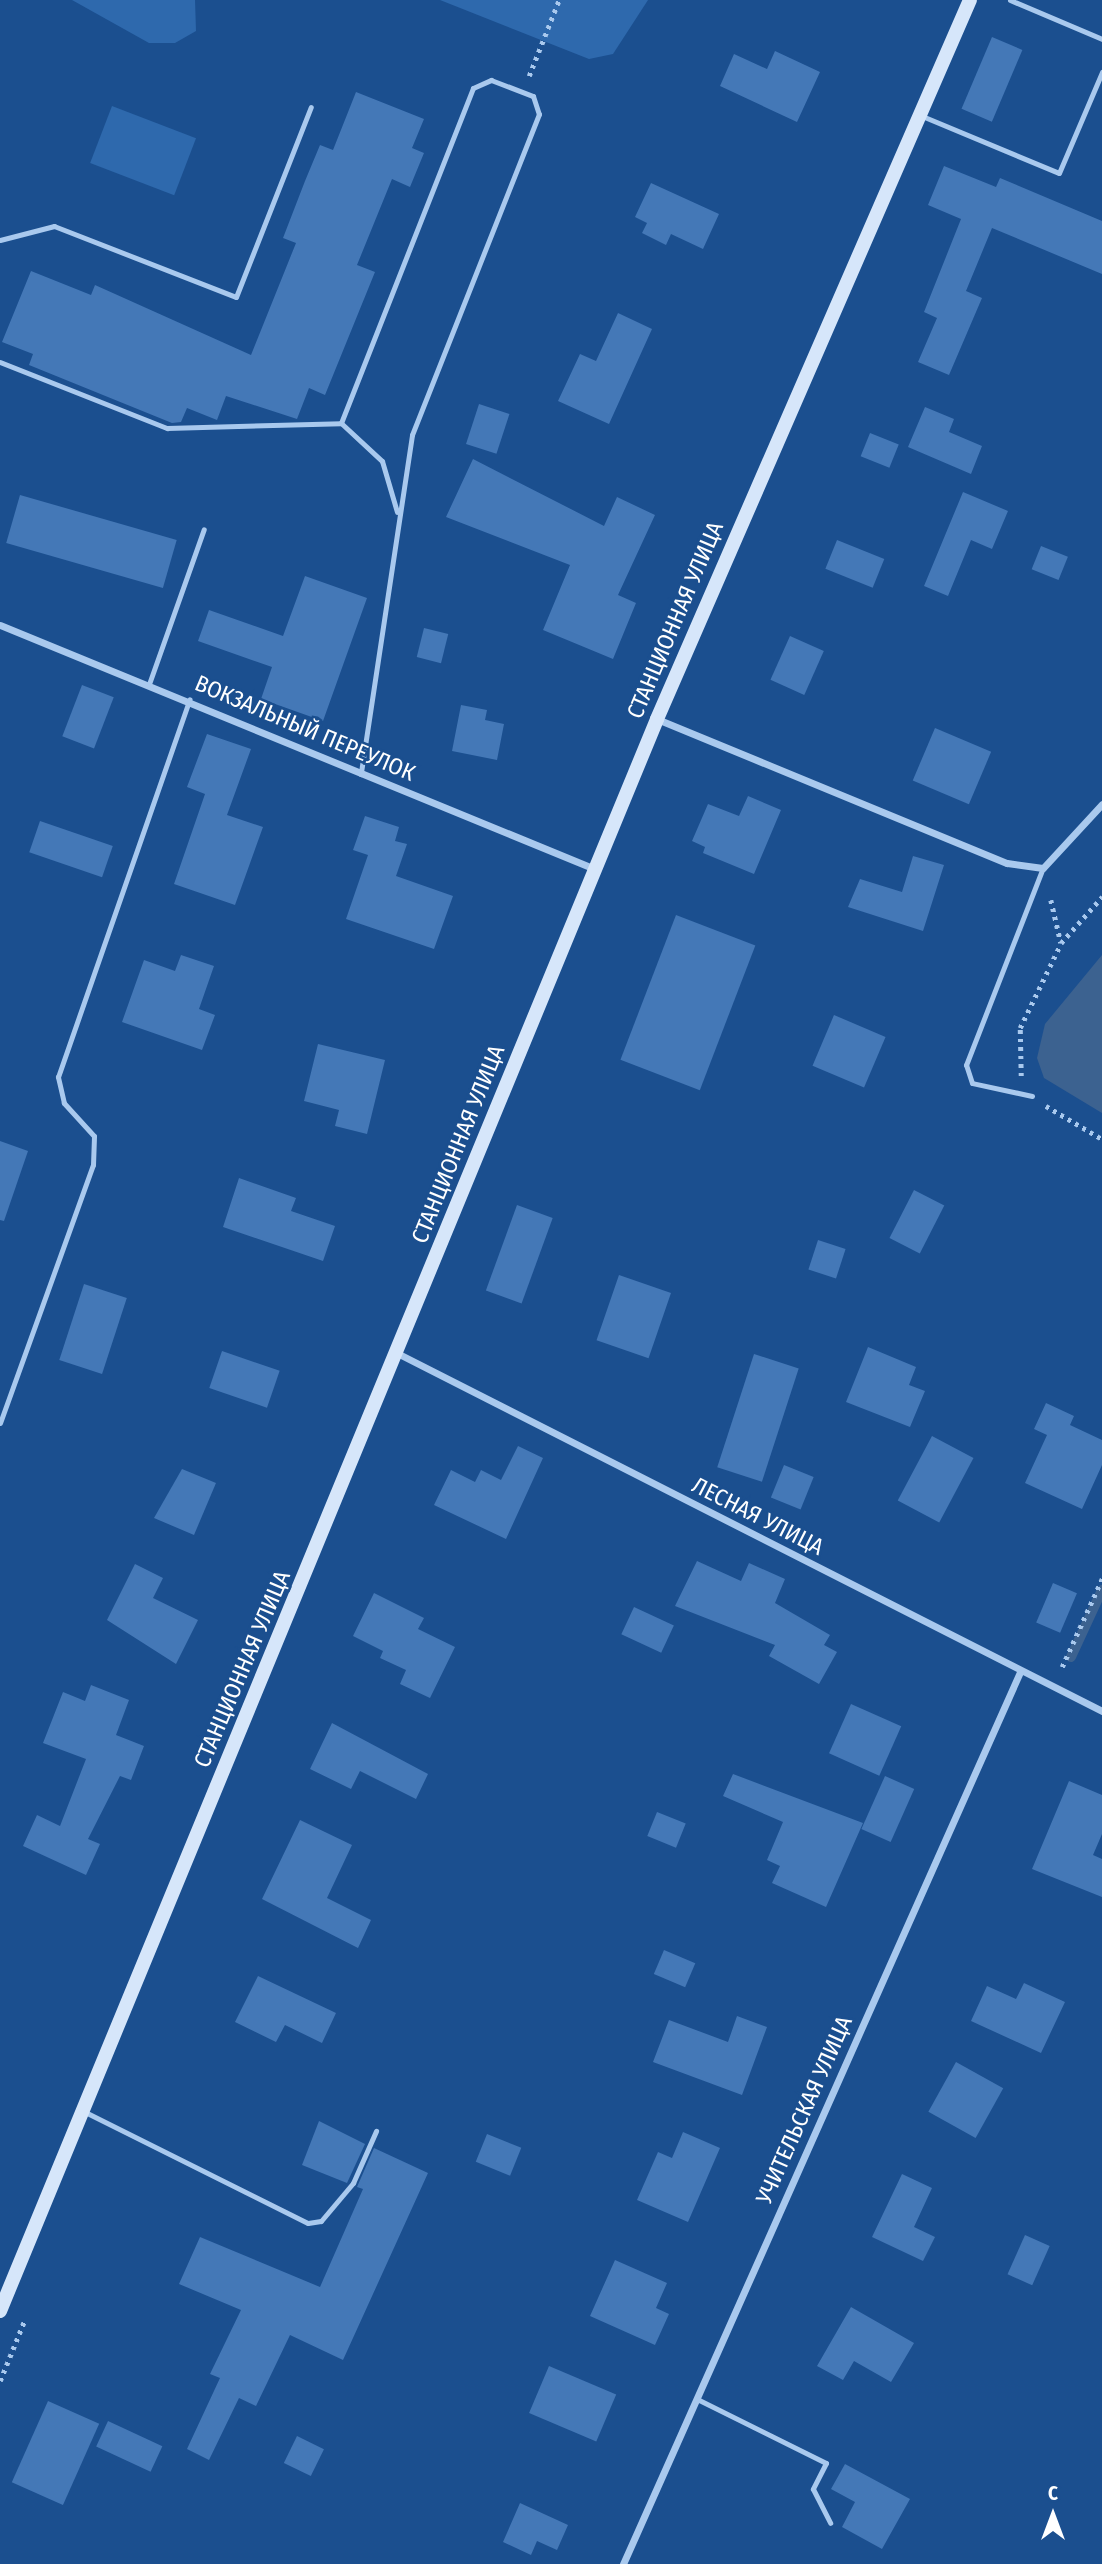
<!DOCTYPE html>
<html>
<head>
<meta charset="utf-8">
<style>
	body { margin:0 }
	#map { position:relative; width:1102px; height:2564px; overflow:hidden; background:#1b4f8f; font-family:"Fira Sans Condensed",sans-serif }
	div>[style] { position:absolute }
	[style*='--x'] { left:calc(var(--x)*1px); top:calc(var(--y)*1px); width:calc(var(--w)*1px); rotate:calc(var(--a)*1deg) }
	.green>* { inset:0; background:#2e69ad; transform-origin:0 0 }
	.water>* { inset:0; background:#3c6290 }
	.stream>* { height:10px; margin:-5px; padding:0 5px; transform-origin:5px; border-radius:5px; background:#3c6290 }
	.building>* { inset:0; background:#4478b7; transform-origin:0 0 }
	.path>* { height:4.5px; margin-top:-2.25px; transform-origin:0; background:repeating-linear-gradient(90deg,#a9c9ee 0 3.5px,transparent 0 8.5px) }
	.lane>* { height:5px; margin:-2.5px; padding:0 2.5px; transform-origin:2.5px; border-radius:2.5px; background:#a9c9ee }
	.street>* { height:7px; margin:-3.5px; padding:0 3.5px; transform-origin:3.5px; border-radius:3.5px; background:#a9c9ee }
	.secondary>* { height:14px; margin:-7px; padding:0 7px; transform-origin:7px; border-radius:7px; background:#d6e6fa }
	span { translate:-50% -50%; white-space:nowrap; text-align:center; line-height:1.15; -webkit-text-stroke:5px #1b4f8f; paint-order:stroke }
	.street-label { font-size:23px; color:#fff }
	.north { position:absolute; left:1018px; top:2480px; width:70px; height:70px; -webkit-text-stroke:5px #1b4f8f; paint-order:stroke; rotate:0deg; font-size:19px; font-weight:700; line-height:28px; text-align:center; color:#fff }
	.north::after { content:''; display:block; margin:auto; width:24px; height:32px; background:#fff; clip-path:polygon(50% 0,100% 100%,50% 72%,0 100%) }
</style>
</head>
<body>
<div id="map">
	<div class="green">
		<i style="clip-path:polygon(72px 0,195px 0,196px 31px,175px 43px,149px 43px)"></i>
		<i style="clip-path:polygon(440px 0,648px 0,613px 54px,589px 59px)"></i>
		<i style="left:112px;top:106px;width:90px;height:61px;rotate:21deg"></i>
	</div>
	<div class="water">
		<i style="clip-path:polygon(1102px 955px,1102px 1113px,1044px 1078px,1037px 1058px,1045px 1024px)"></i>
	</div>
	<div class="stream">
		<i style="--x:1071;--y:1657;--w:74;--a:-65.2"></i>
	</div>
	<div class="building">
		<i style="left:992px;top:37px;width:33px;height:78px;rotate:23deg"></i>
		<i style="clip-path:polygon(775px 51px,820px 72px,797px 122px,720px 86px,734px 54px,767px 69px)"></i>
		<i style="clip-path:polygon(356px 92px,424px 119px,412px 148px,424px 153px,410px 187px,392px 179px,357px 265px,375px 272px,325px 395px,309px 388px,297px 419px,226px 396px,217px 420px,187px 408px,181px 422px,172px 423px,29px 365px,33px 354px,2px 342px,31px 271px,91px 295px,95px 285px,251px 355px,296px 243px,283px 238px,305px 181px,320px 145px,333px 150px)"></i>
		<i style="clip-path:polygon(944px 166px,996px 187px,1000px 178px,1102px 221px,1102px 274px,992px 228px,966px 291px,982px 298px,949px 375px,918px 362px,937px 318px,924px 312px,961px 219px,928px 205px)"></i>
		<i style="clip-path:polygon(651px 183px,719px 214px,703px 249px,671px 234px,666px 245px,642px 233px,647px 223px,635px 217px)"></i>
		<i style="clip-path:polygon(618px 313px,652px 329px,609px 424px,558px 401px,580px 354px,596px 361px)"></i>
		<i style="left:479px;top:404px;width:32px;height:42px;rotate:18deg"></i>
		<i style="clip-path:polygon(925px 407px,954px 419px,949px 432px,982px 446px,971px 474px,908px 447px)"></i>
		<i style="left:870px;top:433px;width:31px;height:25px;rotate:22deg"></i>
		<i style="clip-path:polygon(473px 459px,604px 526px,617px 497px,655px 515px,618px 595px,636px 603px,613px 659px,543px 630px,570px 565px,446px 517px)"></i>
		<i style="clip-path:polygon(963px 492px,1008px 511px,992px 549px,971px 540px,948px 596px,924px 586px)"></i>
		<i style="left:20px;top:495px;width:163px;height:50px;rotate:16deg"></i>
		<i style="left:837px;top:540px;width:51px;height:31px;rotate:22deg"></i>
		<i style="left:1041px;top:546px;width:29px;height:25px;rotate:22deg"></i>
		<i style="clip-path:polygon(305px 576px,367px 598px,323px 721px,261px 699px,272px 667px,198px 641px,209px 610px,283px 636px)"></i>
		<i style="left:424px;top:628px;width:25px;height:30px;rotate:14deg"></i>
		<i style="left:790px;top:636px;width:37px;height:48px;rotate:24deg"></i>
		<i style="left:82px;top:685px;width:34px;height:55px;rotate:21deg"></i>
		<i style="clip-path:polygon(461px 705px,487px 710px,485px 720px,504px 724px,497px 760px,452px 751px)"></i>
		<i style="left:935px;top:728px;width:61px;height:57px;rotate:23deg"></i>
		<i style="clip-path:polygon(207px 734px,251px 749px,227px 815px,263px 827px,235px 905px,174px 884px,205px 794px,187px 787px)"></i>
		<i style="clip-path:polygon(748px 796px,781px 810px,754px 874px,703px 853px,705px 847px,692px 841px,708px 804px,739px 816px)"></i>
		<i style="clip-path:polygon(365px 816px,399px 827px,395px 841px,407px 844px,396px 876px,453px 896px,434px 949px,346px 919px,368px 855px,353px 850px)"></i>
		<i style="left:40px;top:821px;width:77px;height:33px;rotate:19deg"></i>
		<i style="clip-path:polygon(913px 856px,944px 865px,923px 931px,848px 907px,860px 879px,902px 892px)"></i>
		<i style="left:676px;top:915px;width:85px;height:155px;rotate:21deg"></i>
		<i style="clip-path:polygon(181px 955px,214px 966px,199px 1009px,215px 1015px,202px 1050px,122px 1022px,144px 960px,175px 971px)"></i>
		<i style="left:834px;top:1015px;width:56px;height:55px;rotate:23deg"></i>
		<i style="clip-path:polygon(318px 1044px,385px 1060px,367px 1134px,335px 1126px,339px 1110px,304px 1101px)"></i>
		<i style="clip-path:polygon(0 1141px,28px 1151px,4px 1221px,0 1220px)"></i>
		<i style="clip-path:polygon(239px 1178px,296px 1198px,291px 1211px,335px 1226px,323px 1261px,223px 1227px)"></i>
		<i style="left:914px;top:1190px;width:34px;height:54px;rotate:27deg"></i>
		<i style="left:517px;top:1205px;width:38px;height:91px;rotate:20deg"></i>
		<i style="left:818px;top:1240px;width:29px;height:31px;rotate:18deg"></i>
		<i style="left:619px;top:1275px;width:55px;height:69px;rotate:19deg"></i>
		<i style="left:84px;top:1284px;width:45px;height:80px;rotate:18deg"></i>
		<i style="clip-path:polygon(868px 1347px,916px 1367px,909px 1385px,925px 1391px,910px 1427px,846px 1402px)"></i>
		<i style="left:222px;top:1351px;width:61px;height:39px;rotate:19deg"></i>
		<i style="left:754px;top:1354px;width:47px;height:119px;rotate:18deg"></i>
		<i style="clip-path:polygon(1046px 1403px,1074px 1416px,1070px 1425px,1102px 1440px,1102px 1465px,1082px 1509px,1025px 1483px,1047px 1435px,1034px 1429px)"></i>
		<i style="left:932px;top:1436px;width:47px;height:73px;rotate:28deg"></i>
		<i style="clip-path:polygon(518px 1446px,543px 1458px,506px 1539px,434px 1505px,451px 1470px,475px 1482px,481px 1470px,501px 1480px)"></i>
		<i style="left:784px;top:1465px;width:32px;height:35px;rotate:22deg"></i>
		<i style="clip-path:polygon(182px 1469px,216px 1483px,194px 1535px,154px 1518px)"></i>
		<i style="clip-path:polygon(697px 1561px,741px 1581px,749px 1563px,785px 1579px,775px 1603px,830px 1635px,824px 1645px,837px 1652px,819px 1684px,769px 1656px,775px 1645px,675px 1606px)"></i>
		<i style="clip-path:polygon(135px 1564px,163px 1578px,153px 1598px,198px 1620px,176px 1664px,107px 1620px)"></i>
		<i style="left:1053px;top:1583px;width:26px;height:43px;rotate:23deg"></i>
		<i style="clip-path:polygon(374px 1593px,424px 1618px,418px 1629px,455px 1647px,430px 1698px,400px 1684px,406px 1670px,380px 1658px,383px 1651px,353px 1636px)"></i>
		<i style="left:634px;top:1607px;width:44px;height:30px;rotate:25deg"></i>
		<i style="clip-path:polygon(91px 1685px,129px 1700px,116px 1735px,144px 1746px,131px 1780px,120px 1776px,88px 1839px,100px 1844px,86px 1875px,23px 1846px,37px 1815px,60px 1826px,86px 1759px,43px 1743px,63px 1692px,85px 1701px)"></i>
		<i style="left:851px;top:1704px;width:55px;height:54px;rotate:24deg"></i>
		<i style="clip-path:polygon(332px 1723px,428px 1774px,416px 1799px,360px 1771px,351px 1789px,310px 1769px)"></i>
		<i style="clip-path:polygon(733px 1774px,863px 1823px,826px 1907px,772px 1883px,780px 1866px,767px 1860px,783px 1822px,723px 1796px)"></i>
		<i style="left:885px;top:1776px;width:32px;height:58px;rotate:24deg"></i>
		<i style="clip-path:polygon(1069px 1781px,1102px 1795px,1102px 1834px,1093px 1855px,1102px 1859px,1102px 1897px,1032px 1869px)"></i>
		<i style="left:657px;top:1812px;width:31px;height:26px;rotate:22deg"></i>
		<i style="clip-path:polygon(300px 1820px,352px 1845px,327px 1898px,371px 1920px,358px 1948px,262px 1899px)"></i>
		<i style="left:664px;top:1950px;width:34px;height:26px;rotate:23deg"></i>
		<i style="clip-path:polygon(258px 1976px,336px 2013px,322px 2043px,285px 2025px,276px 2042px,235px 2022px)"></i>
		<i style="clip-path:polygon(1024px 1983px,1065px 2002px,1041px 2053px,971px 2021px,987px 1986px,1016px 1999px)"></i>
		<i style="clip-path:polygon(737px 2016px,767px 2027px,742px 2095px,653px 2062px,669px 2020px,728px 2042px)"></i>
		<i style="left:956px;top:2062px;width:54px;height:57px;rotate:29deg"></i>
		<i style="clip-path:polygon(319px 2121px,365px 2144px,347px 2183px,302px 2165px)"></i>
		<i style="clip-path:polygon(683px 2132px,720px 2148px,688px 2222px,637px 2200px,658px 2152px,672px 2158px)"></i>
		<i style="left:487px;top:2134px;width:37px;height:30px;rotate:22deg"></i>
		<i style="clip-path:polygon(374px 2148px,428px 2173px,343px 2360px,290px 2335px,256px 2406px,239px 2398px,209px 2460px,187px 2449px,220px 2378px,210px 2374px,241px 2310px,179px 2284px,200px 2237px,320px 2287px,363px 2189px,357px 2187px)"></i>
		<i style="clip-path:polygon(902px 2174px,932px 2188px,914px 2227px,935px 2237px,923px 2261px,872px 2237px)"></i>
		<i style="left:1025px;top:2235px;width:27px;height:43px;rotate:24deg"></i>
		<i style="clip-path:polygon(615px 2260px,667px 2283px,656px 2308px,669px 2314px,655px 2345px,590px 2316px)"></i>
		<i style="clip-path:polygon(851px 2307px,914px 2343px,891px 2382px,854px 2361px,843px 2380px,817px 2366px)"></i>
		<i style="left:549px;top:2366px;width:73px;height:51px;rotate:23deg"></i>
		<i style="left:48px;top:2401px;width:56px;height:89px;rotate:24deg"></i>
		<i style="left:108px;top:2421px;width:60px;height:28px;rotate:25deg"></i>
		<i style="left:297px;top:2436px;width:30px;height:30px;rotate:26deg"></i>
		<i style="clip-path:polygon(845px 2464px,910px 2499px,882px 2549px,842px 2527px,855px 2502px,831px 2489px)"></i>
		<i style="clip-path:polygon(520px 2503px,568px 2525px,557px 2550px,537px 2541px,531px 2555px,503px 2542px)"></i>
	</div>
	<div class="path">
		<i style="--x:529;--y:76;--w:82;--a:-68.5"></i>
		<i style="--x:1051;--y:900;--w:44;--a:76.9"></i>
		<i style="--x:1021;--y:1076;--w:48;--a:-91.2"></i>
		<i style="--x:1020;--y:1028;--w:94;--a:-64.2"></i>
		<i style="--x:1061;--y:943;--w:62;--a:-48.3"></i>
		<i style="--x:1046;--y:1106;--w:65;--a:30.5"></i>
		<i style="--x:1062;--y:1667;--w:97;--a:-65.6"></i>
		<i style="--x:0;--y:2381;--w:67;--a:-68"></i>
	</div>
	<div class="lane">
		<i style="--x:1010;--y:0;--w:100;--a:23"></i>
		<i style="--x:922;--y:116;--w:148;--a:22.6"></i>
		<i style="--x:1059;--y:173;--w:110;--a:-66.9"></i>
		<i style="--x:0;--y:240;--w:56;--a:-14.5"></i>
		<i style="--x:54;--y:226;--w:195;--a:21.3"></i>
		<i style="--x:236;--y:297;--w:204;--a:-68.5"></i>
		<i style="--x:0;--y:362;--w:180;--a:21.6"></i>
		<i style="--x:167;--y:428;--w:174;--a:-1.6"></i>
		<i style="--x:341;--y:423;--w:360;--a:-68.5"></i>
		<i style="--x:473;--y:88;--w:20;--a:-24"></i>
		<i style="--x:491;--y:80;--w:45;--a:20.9"></i>
		<i style="--x:533;--y:96;--w:19;--a:72"></i>
		<i style="--x:539;--y:114;--w:345;--a:111.6"></i>
		<i style="--x:412;--y:435;--w:343;--a:98.6"></i>
		<i style="--x:341;--y:423;--w:56;--a:42.8"></i>
		<i style="--x:382;--y:461;--w:53;--a:73.6"></i>
		<i style="--x:149;--y:684;--w:164;--a:-70.5"></i>
		<i style="--x:1032;--y:1096;--w:61;--a:-167.8"></i>
		<i style="--x:972;--y:1083;--w:19;--a:-108"></i>
		<i style="--x:966;--y:1065;--w:212;--a:-68.7"></i>
		<i style="--x:0;--y:1423;--w:274;--a:-70.2"></i>
		<i style="--x:93;--y:1165;--w:29;--a:-88"></i>
		<i style="--x:94;--y:1136;--w:45;--a:-132.3"></i>
		<i style="--x:64;--y:1103;--w:27;--a:-103"></i>
		<i style="--x:58;--y:1077;--w:400;--a:-70.8"></i>
		<i style="--x:83;--y:2111;--w:251;--a:26.5"></i>
		<i style="--x:308;--y:2223;--w:13;--a:-9"></i>
		<i style="--x:321;--y:2221;--w:50;--a:-49.9"></i>
		<i style="--x:353;--y:2183;--w:57;--a:-66.1"></i>
		<i style="--x:697;--y:2399;--w:144;--a:26.4"></i>
		<i style="--x:826;--y:2463;--w:29;--a:117"></i>
		<i style="--x:813;--y:2489;--w:38;--a:63"></i>
	</div>
	<div class="street">
		<i style="--x:0;--y:625;--w:643;--a:22.3"></i>
		<i style="--x:657;--y:719;--w:378;--a:22.4"></i>
		<i style="--x:1007;--y:863;--w:36;--a:8"></i>
		<i style="--x:1043;--y:868;--w:87;--a:-47.3"></i>
		<i style="--x:397;--y:1353;--w:791;--a:26.92"></i>
		<i style="--x:623;--y:2564;--w:976;--a:-66.01"></i>
	</div>
	<div class="secondary">
		<i style="--x:0;--y:2311;--w:1722;--a:-67.57"></i>
		<i style="--x:657;--y:719;--w:784;--a:-66.48"></i>
	</div>
	<div class="street-label">
		<span style="left:675px;top:620px;rotate:-67deg">СТАНЦИОННАЯ УЛИЦА</span>
		<span style="left:305px;top:728px;rotate:23deg">ВОКЗАЛЬНЫЙ ПЕРЕУЛОК</span>
		<span style="left:458px;top:1144px;rotate:-68deg">СТАНЦИОННАЯ УЛИЦА</span>
		<span style="left:758px;top:1516px;rotate:27deg">ЛЕСНАЯ УЛИЦА</span>
		<span style="left:242px;top:1669px;rotate:-67deg">СТАНЦИОННАЯ УЛИЦА</span>
		<span style="left:804px;top:2110px;rotate:-66deg">УЧИТЕЛЬСКАЯ УЛИЦА</span>
	</div>
	<div class="north">С</div>
</div>
</body>
</html>
